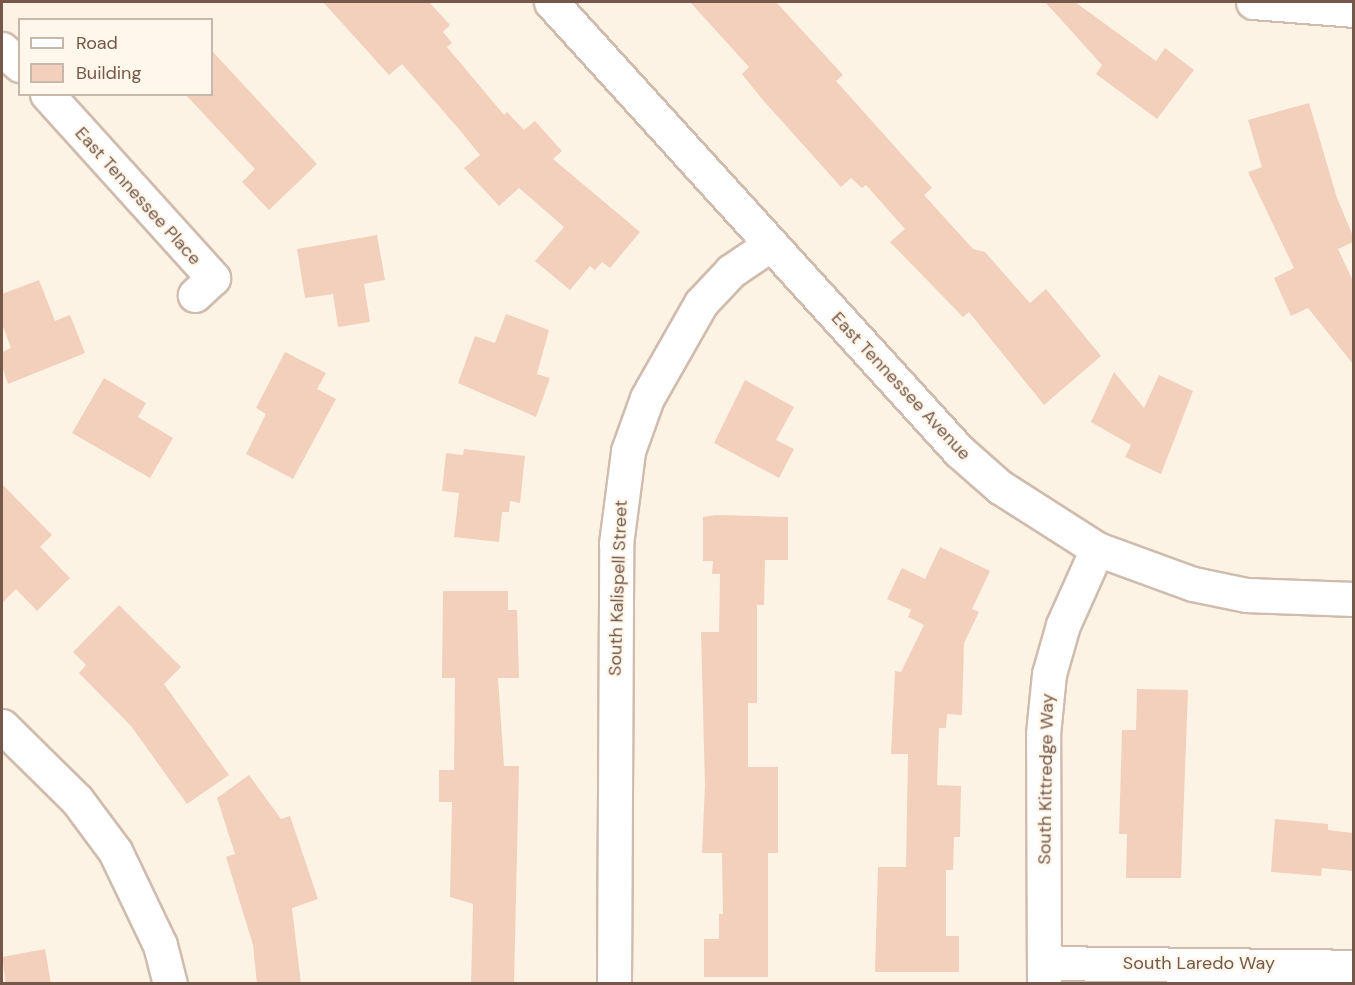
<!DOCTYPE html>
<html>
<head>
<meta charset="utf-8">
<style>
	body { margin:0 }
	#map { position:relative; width:1355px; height:985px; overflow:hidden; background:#fcf3e5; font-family:"DM Sans",sans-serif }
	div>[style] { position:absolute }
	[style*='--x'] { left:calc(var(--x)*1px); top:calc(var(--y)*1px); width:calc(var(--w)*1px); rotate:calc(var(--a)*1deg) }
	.building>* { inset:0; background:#f2d0bc }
	.roads { filter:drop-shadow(2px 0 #d0bcae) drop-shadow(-2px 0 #d0bcae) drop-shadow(0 2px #d0bcae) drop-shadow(0 -2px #d0bcae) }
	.minor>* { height:33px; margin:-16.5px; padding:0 16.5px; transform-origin:16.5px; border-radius:16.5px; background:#fff }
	span { translate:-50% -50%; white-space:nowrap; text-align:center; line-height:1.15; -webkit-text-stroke:4.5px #fff7eb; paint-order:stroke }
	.street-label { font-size:18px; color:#75584a }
	.frame { position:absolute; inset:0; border:3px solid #75584a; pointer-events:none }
	.legend { position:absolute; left:18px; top:18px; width:195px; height:78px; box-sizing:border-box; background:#fff7eb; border:2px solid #c8b7ab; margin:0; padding:8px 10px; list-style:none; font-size:18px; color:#75584a }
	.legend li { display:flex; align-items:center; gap:12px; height:30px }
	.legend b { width:30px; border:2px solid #c8b7ab }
</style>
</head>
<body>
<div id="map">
	<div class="building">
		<i style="clip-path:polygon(323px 2px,429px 2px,450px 25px,443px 32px,452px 43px,447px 47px,504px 115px,507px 112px,524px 130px,535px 121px,562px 151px,553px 159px,640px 232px,610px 268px,602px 262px,595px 270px,590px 266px,570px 290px,535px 261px,564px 227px,519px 188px,499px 206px,464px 168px,480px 155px,458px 128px,402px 64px,389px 75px)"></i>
		<i style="clip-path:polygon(690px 2px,776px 2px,843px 75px,836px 81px,932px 188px,924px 195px,973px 249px,985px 252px,1030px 303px,1046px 289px,1101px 356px,1044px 405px,969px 312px,963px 317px,890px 242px,905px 229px,866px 185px,862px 188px,851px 178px,841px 187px,762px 99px,742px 74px,749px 67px)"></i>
		<i style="clip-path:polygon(1045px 2px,1075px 2px,1156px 61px,1165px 48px,1194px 70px,1157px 119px,1096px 74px,1102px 65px)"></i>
		<i style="clip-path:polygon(212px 51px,317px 164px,269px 210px,242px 182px,255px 169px,185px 94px,212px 94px)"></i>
		<i style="clip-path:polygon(1309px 103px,1337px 198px,1353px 236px,1353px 242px,1338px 249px,1353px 281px,1353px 364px,1308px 308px,1291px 316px,1274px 278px,1294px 268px,1248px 172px,1262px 167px,1248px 120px)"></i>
		<i style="clip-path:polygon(377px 235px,385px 280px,364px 284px,370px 322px,338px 327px,333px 294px,305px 298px,297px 249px)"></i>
		<i style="clip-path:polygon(39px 280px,55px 321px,70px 315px,85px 353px,8px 384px,2px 366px,2px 352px,11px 348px,2px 324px,2px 294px)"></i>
		<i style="clip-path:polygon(506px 314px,549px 330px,537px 374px,550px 378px,536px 417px,458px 383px,475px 336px,495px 343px)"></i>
		<i style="clip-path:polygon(285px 352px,326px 373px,317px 389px,336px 399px,293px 479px,246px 454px,266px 414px,256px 408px)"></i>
		<i style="clip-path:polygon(1114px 372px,1144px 408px,1159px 375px,1193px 391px,1161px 474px,1125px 457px,1131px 445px,1091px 422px)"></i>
		<i style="clip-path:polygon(104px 378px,146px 403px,138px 417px,173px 438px,150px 478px,72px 433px)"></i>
		<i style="clip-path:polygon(745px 380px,794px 407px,776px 440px,794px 449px,779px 478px,714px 443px)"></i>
		<i style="clip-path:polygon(464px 449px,525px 456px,520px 503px,510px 501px,509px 512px,502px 512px,499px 542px,454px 537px,459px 493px,442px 491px,446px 453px,463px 455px)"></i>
		<i style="clip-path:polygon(2px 484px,52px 535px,40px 547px,70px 578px,37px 611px,16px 589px,2px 603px)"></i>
		<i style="clip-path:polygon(716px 515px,788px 517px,788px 560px,765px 560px,764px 605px,757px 605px,757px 703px,748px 703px,748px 767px,778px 767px,778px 853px,768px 853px,768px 977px,704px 977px,704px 939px,719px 939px,719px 914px,723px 914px,722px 853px,702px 853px,705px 785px,701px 632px,719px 632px,720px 574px,712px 574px,713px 561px,703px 561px,703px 517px)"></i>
		<i style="clip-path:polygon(940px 547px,990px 571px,972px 609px,979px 612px,964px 643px,962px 715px,947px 714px,946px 728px,939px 728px,937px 785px,961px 786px,960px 837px,954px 837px,953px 870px,946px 870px,946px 936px,959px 936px,959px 972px,875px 972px,878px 867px,906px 867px,908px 754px,891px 754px,895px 671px,901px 672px,924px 625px,908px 617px,911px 610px,887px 599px,902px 568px,925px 579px)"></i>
		<i style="clip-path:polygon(443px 591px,508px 591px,508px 610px,517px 610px,519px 678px,498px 678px,504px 766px,519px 766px,514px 984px,471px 984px,473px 904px,450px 897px,452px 802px,439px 802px,439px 770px,454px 770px,455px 678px,442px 678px)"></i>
		<i style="clip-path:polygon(119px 605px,181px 667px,164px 684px,229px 775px,187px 804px,131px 726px,79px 673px,86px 665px,73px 652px)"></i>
		<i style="clip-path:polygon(1137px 689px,1188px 690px,1181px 878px,1126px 878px,1127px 834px,1119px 834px,1122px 730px,1136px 730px)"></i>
		<i style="clip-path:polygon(249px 775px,281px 819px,290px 816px,318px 899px,292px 908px,301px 984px,257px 984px,253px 945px,226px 857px,235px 854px,217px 798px)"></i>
		<i style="clip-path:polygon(1275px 819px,1328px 824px,1328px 830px,1353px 833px,1353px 871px,1322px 868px,1321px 876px,1271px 872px)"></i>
		<i style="clip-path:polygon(45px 949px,51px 984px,6px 984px,2px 957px)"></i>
	</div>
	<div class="roads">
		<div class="minor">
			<i style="--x:551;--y:2;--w:607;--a:47.74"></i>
			<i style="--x:959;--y:451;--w:55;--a:41.3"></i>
			<i style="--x:1000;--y:487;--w:115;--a:32.6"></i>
			<i style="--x:1097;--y:549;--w:102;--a:20"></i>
			<i style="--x:1193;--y:584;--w:54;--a:11.7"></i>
			<i style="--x:1246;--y:595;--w:108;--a:2.1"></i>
			<i style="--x:1253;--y:2;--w:101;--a:4.5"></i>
			<i style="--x:2;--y:49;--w:24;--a:42"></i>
			<i style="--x:47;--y:94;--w:248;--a:47.9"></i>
			<i style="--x:213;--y:278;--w:25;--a:137"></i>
			<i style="--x:2;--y:726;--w:105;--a:44.6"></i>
			<i style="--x:77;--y:800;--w:64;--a:53.3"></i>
			<i style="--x:115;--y:851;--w:104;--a:64.4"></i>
			<i style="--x:160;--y:945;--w:40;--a:75.6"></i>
			<i style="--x:1044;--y:963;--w:310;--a:0.7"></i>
			<i style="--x:614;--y:984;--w:440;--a:-89.7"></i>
			<i style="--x:616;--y:544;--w:94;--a:-82.6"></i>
			<i style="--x:628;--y:451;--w:56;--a:-70.3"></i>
			<i style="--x:647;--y:398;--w:109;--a:-60.4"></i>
			<i style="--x:701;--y:303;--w:44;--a:-46.8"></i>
			<i style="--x:731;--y:271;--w:48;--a:-34"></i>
			<i style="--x:1044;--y:984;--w:250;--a:-90.2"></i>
			<i style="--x:1043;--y:734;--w:60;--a:-84.3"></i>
			<i style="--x:1049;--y:674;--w:51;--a:-74.1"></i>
			<i style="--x:1063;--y:625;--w:83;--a:-65.9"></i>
		</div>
	</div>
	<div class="street-label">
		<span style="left:138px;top:196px;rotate:48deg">East Tennessee Place</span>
		<span style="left:901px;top:386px;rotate:47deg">East Tennessee Avenue</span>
		<span style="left:618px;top:588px;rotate:-88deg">South Kalispell Street</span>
		<span style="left:1046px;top:779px;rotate:-89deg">South Kittredge Way</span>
		<span style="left:1199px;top:963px">South Laredo Way</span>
	</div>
	<div class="frame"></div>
	<ul class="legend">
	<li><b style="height:8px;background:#fff"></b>Road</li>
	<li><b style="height:16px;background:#f2d0bc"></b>Building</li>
	</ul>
</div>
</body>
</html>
